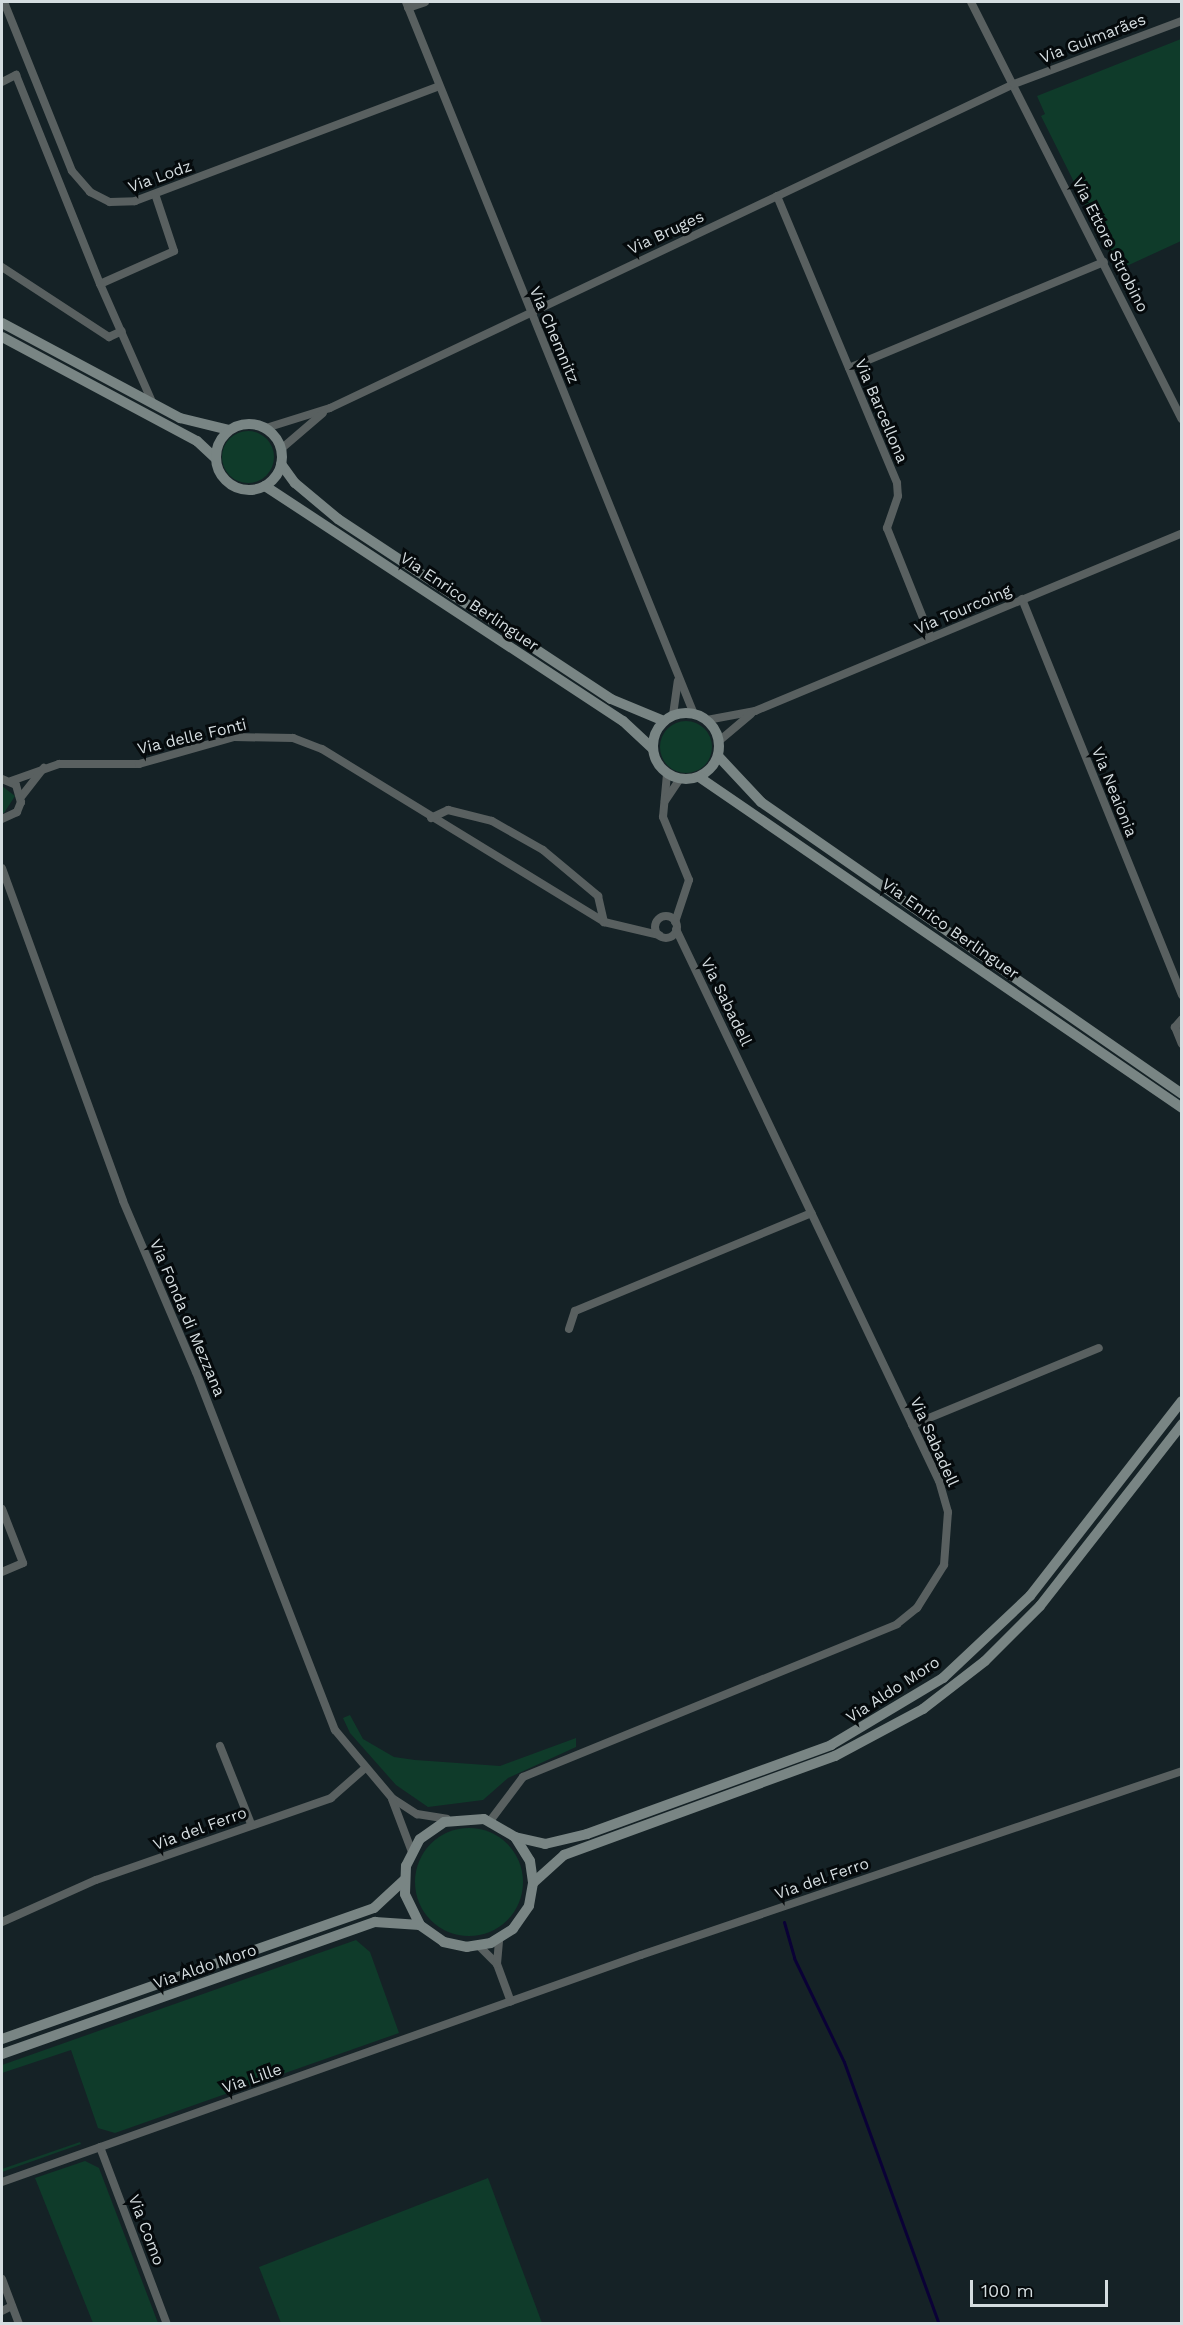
<!DOCTYPE html>
<html>
<head>
<meta charset="utf-8">
<style>
	body { margin:0 }
	#map { position:relative; width:1183px; height:2325px; overflow:hidden; background:#152226; font-family:"Work Sans",sans-serif }
	div>[style] { position:absolute }
	[style*='--x'] { left:calc(var(--x)*1px); top:calc(var(--y)*1px); width:calc(var(--w)*1px); rotate:calc(var(--a)*1deg) }
	.green>* { inset:0; background:#0f3b2a }
	.round { border-radius:50% }
	.stream>* { height:3px; margin:-1.5px; padding:0 1.5px; transform-origin:1.5px; border-radius:1.5px; background:#0a0136 }
	.street>* { height:8px; margin:-4px; padding:0 4px; transform-origin:4px; border-radius:4px; background:#596060 }
	.street>.ring { margin:-4px; padding:0; box-sizing:content-box; background:none; border:8px solid #596060; border-radius:50% }
	.secondary>* { height:10px; margin:-5px; padding:0 5px; transform-origin:5px; border-radius:5px; background:#798584 }
	.secondary>.ring { margin:-5px; padding:0; box-sizing:content-box; background:none; border:10px solid #798584; border-radius:50% }
	span { translate:-50% -50%; white-space:nowrap; text-align:center; line-height:1.15; -webkit-text-stroke:6px #050a0c; paint-order:stroke }
	.street-label { font-size:16px; color:#d5dde0 }
	.frame { position:absolute; inset:0; border:3px solid #d5dde0; pointer-events:none }
	.scale { position:absolute; left:970px; top:2280px; width:138px; height:27px; box-sizing:border-box; border:3px solid #d5dde0; border-top:0; padding-left:8px; font-size:18px; line-height:21px; white-space:nowrap; color:#d5dde0; -webkit-text-stroke:4px #050a0c; paint-order:stroke }
</style>
</head>
<body>
<div id="map">
	<div class="green">
		<i style="clip-path:polygon(1181px 39px,1181px 241px,1118px 270px,1041px 116px,1045px 114px,1037px 96px)"></i>
		<i class="round" style="left:222px;top:431px;width:52px;height:52px"></i>
		<i class="round" style="left:660px;top:721px;width:52px;height:52px"></i>
		<i style="clip-path:polygon(2px 786px,15px 796px,4px 813px,2px 813px)"></i>
		<i style="clip-path:polygon(350px 1715px,363px 1739px,394px 1757px,415px 1760px,500px 1766px,576px 1738px,576px 1747px,508px 1778px,483px 1800px,428px 1807px,396px 1785px,350px 1733px,343px 1718px)"></i>
		<i class="round" style="left:415px;top:1828px;width:108px;height:108px"></i>
		<i style="clip-path:polygon(356px 1940px,370px 1952px,399px 2033px,115px 2133px,98px 2128px,71px 2050px,2px 2073px,2px 2065px)"></i>
		<i style="clip-path:polygon(80px 2142px,81px 2144px,2px 2172px,2px 2169px)"></i>
		<i style="clip-path:polygon(85px 2161px,99px 2168px,158px 2323px,93px 2323px,35px 2178px)"></i>
		<i style="clip-path:polygon(488px 2178px,542px 2323px,281px 2323px,259px 2267px)"></i>
	</div>
	<div class="stream">
		<i style="--x:784;--y:1922;--w:37;--a:74"></i>
		<i style="--x:794;--y:1958;--w:115;--a:64.3"></i>
		<i style="--x:844;--y:2062;--w:279;--a:70.1"></i>
	</div>
	<div class="street">
		<i style="--x:4;--y:2;--w:182;--a:68.1"></i>
		<i style="--x:72;--y:171;--w:28;--a:49"></i>
		<i style="--x:90;--y:192;--w:22;--a:27"></i>
		<i style="--x:110;--y:202;--w:25;--a:-2"></i>
		<i style="--x:135;--y:201;--w:322;--a:-20.7"></i>
		<i style="--x:406;--y:2;--w:768;--a:67.98"></i>
		<i style="--x:971;--y:2;--w:467;--a:63.2"></i>
		<i style="--x:408;--y:8;--w:18;--a:-19"></i>
		<i style="--x:2;--y:82;--w:16;--a:-27"></i>
		<i style="--x:16;--y:75;--w:225;--a:68.1"></i>
		<i style="--x:777;--y:196;--w:311;--a:67.3"></i>
		<i style="--x:897;--y:483;--w:13;--a:86"></i>
		<i style="--x:898;--y:496;--w:34;--a:109"></i>
		<i style="--x:887;--y:528;--w:118;--a:68.2"></i>
		<i style="--x:2;--y:267;--w:128;--a:33.2"></i>
		<i style="--x:109;--y:337;--w:14;--a:-25"></i>
		<i style="--x:849;--y:368;--w:276;--a:-22.6"></i>
		<i style="--x:153;--y:404;--w:131;--a:-113.8"></i>
		<i style="--x:100;--y:284;--w:81;--a:-24"></i>
		<i style="--x:174;--y:251;--w:60;--a:-108.4"></i>
		<i style="--x:266;--y:428;--w:67;--a:-17.4"></i>
		<i style="--x:330;--y:408;--w:757;--a:-25.35"></i>
		<i style="--x:1014;--y:84;--w:179;--a:-20.6"></i>
		<i style="--x:281;--y:449;--w:55;--a:-40.6"></i>
		<i style="--x:1022;--y:599;--w:427;--a:68"></i>
		<i style="--x:673;--y:715;--w:34;--a:-82"></i>
		<i style="--x:707;--y:720;--w:49;--a:-10.6"></i>
		<i style="--x:755;--y:711;--w:463;--a:-22.6"></i>
		<i style="--x:719;--y:741;--w:42;--a:-40.2"></i>
		<i style="--x:667;--y:774;--w:43;--a:95.3"></i>
		<i style="--x:663;--y:817;--w:68;--a:67.6"></i>
		<i style="--x:689;--y:880;--w:44;--a:108.4"></i>
		<i style="--x:2;--y:779;--w:15;--a:23"></i>
		<i style="--x:16;--y:785;--w:18;--a:74"></i>
		<i style="--x:21;--y:802;--w:11;--a:112"></i>
		<i style="--x:17;--y:812;--w:17;--a:155"></i>
		<i style="--x:11;--y:781;--w:51;--a:-19.5"></i>
		<i style="--x:59;--y:764;--w:80;--a:0"></i>
		<i style="--x:139;--y:764;--w:99;--a:-15.9"></i>
		<i style="--x:234;--y:737;--w:59;--a:1"></i>
		<i style="--x:293;--y:738;--w:31;--a:21"></i>
		<i style="--x:322;--y:749;--w:331;--a:31.5"></i>
		<i style="--x:604;--y:922;--w:57;--a:13.3"></i>
		<i style="--x:21;--y:797;--w:37;--a:-52"></i>
		<i style="--x:665;--y:801;--w:27;--a:-56"></i>
		<i style="--x:431;--y:818;--w:19;--a:-25"></i>
		<i style="--x:448;--y:810;--w:45;--a:14"></i>
		<i style="--x:492;--y:821;--w:59;--a:29.6"></i>
		<i style="--x:543;--y:850;--w:72;--a:39.9"></i>
		<i style="--x:598;--y:896;--w:27;--a:77"></i>
		<i style="--x:2;--y:868;--w:354;--a:70"></i>
		<i style="--x:123;--y:1201;--w:186;--a:66.9"></i>
		<i style="--x:196;--y:1372;--w:384;--a:68.8"></i>
		<i style="--x:335;--y:1730;--w:89;--a:50"></i>
		<i style="--x:392;--y:1798;--w:30;--a:33"></i>
		<i style="--x:417;--y:1814;--w:30;--a:9"></i>
		<i class="ring" style="left:655px;top:916px;width:14px;height:14px"></i>
		<i style="--x:1182;--y:1019;--w:11;--a:131"></i>
		<i style="--x:1175;--y:1027;--w:18;--a:68"></i>
		<i style="--x:569;--y:1329;--w:19;--a:-72"></i>
		<i style="--x:575;--y:1311;--w:256;--a:-22.5"></i>
		<i style="--x:912;--y:1425;--w:202;--a:-22.4"></i>
		<i style="--x:2;--y:1509;--w:58;--a:68.7"></i>
		<i style="--x:23;--y:1563;--w:23;--a:157"></i>
		<i style="--x:220;--y:1746;--w:84;--a:68.3"></i>
		<i style="--x:392;--y:1799;--w:57;--a:69.3"></i>
		<i style="--x:490;--y:1821;--w:55;--a:-53.1"></i>
		<i style="--x:523;--y:1777;--w:404;--a:-22.2"></i>
		<i style="--x:897;--y:1624;--w:26;--a:-39"></i>
		<i style="--x:917;--y:1608;--w:51;--a:-57.9"></i>
		<i style="--x:944;--y:1565;--w:53;--a:-85.7"></i>
		<i style="--x:948;--y:1512;--w:32;--a:-106"></i>
		<i style="--x:939;--y:1481;--w:611;--a:-115.48"></i>
		<i style="--x:2;--y:1922;--w:103;--a:-24.1"></i>
		<i style="--x:96;--y:1880;--w:249;--a:-19.2"></i>
		<i style="--x:331;--y:1798;--w:44;--a:-41.3"></i>
		<i style="--x:479;--y:1946;--w:25;--a:45"></i>
		<i style="--x:497;--y:1964;--w:40;--a:69.8"></i>
		<i style="--x:497;--y:1964;--w:25;--a:-85"></i>
		<i style="--x:100;--y:2147;--w:189;--a:69.3"></i>
		<i style="--x:2;--y:2182;--w:678;--a:-19.56"></i>
		<i style="--x:641;--y:1955;--w:571;--a:-18.78"></i>
		<i style="--x:2;--y:2279;--w:48;--a:69.3"></i>
		<i style="--x:2;--y:2311;--w:11;--a:-27"></i>
	</div>
	<div class="secondary">
		<i style="--x:2;--y:323;--w:202;--a:28.1"></i>
		<i style="--x:180;--y:418;--w:50;--a:13.8"></i>
		<i style="--x:2;--y:337;--w:221;--a:28.1"></i>
		<i style="--x:197;--y:441;--w:25;--a:43"></i>
		<i class="ring" style="left:216px;top:424px;width:56px;height:56px"></i>
		<i style="--x:281;--y:464;--w:24;--a:54"></i>
		<i style="--x:295;--y:483;--w:56;--a:39.9"></i>
		<i style="--x:338;--y:519;--w:327;--a:33.4"></i>
		<i style="--x:611;--y:699;--w:57;--a:22.5"></i>
		<i style="--x:265;--y:486;--w:428;--a:33.3"></i>
		<i style="--x:623;--y:721;--w:40;--a:43"></i>
		<i class="ring" style="left:653px;top:713px;width:56px;height:56px"></i>
		<i style="--x:718;--y:756;--w:63;--a:46.9"></i>
		<i style="--x:761;--y:802;--w:512;--a:34.74"></i>
		<i style="--x:699;--y:777;--w:586;--a:34.42"></i>
		<i style="--x:515;--y:1837;--w:28;--a:58"></i>
		<i style="--x:530;--y:1861;--w:22;--a:82"></i>
		<i style="--x:533;--y:1883;--w:23;--a:100"></i>
		<i style="--x:529;--y:1906;--w:28;--a:125"></i>
		<i style="--x:513;--y:1929;--w:26;--a:148"></i>
		<i style="--x:491;--y:1943;--w:24;--a:171"></i>
		<i style="--x:467;--y:1947;--w:24;--a:-168"></i>
		<i style="--x:444;--y:1942;--w:29;--a:-145"></i>
		<i style="--x:420;--y:1925;--w:34;--a:-116"></i>
		<i style="--x:405;--y:1894;--w:28;--a:-88"></i>
		<i style="--x:406;--y:1866;--w:30;--a:-63"></i>
		<i style="--x:420;--y:1839;--w:29;--a:-35"></i>
		<i style="--x:444;--y:1822;--w:40;--a:-4.3"></i>
		<i style="--x:484;--y:1819;--w:36;--a:30"></i>
		<i style="--x:515;--y:1837;--w:31;--a:13"></i>
		<i style="--x:545;--y:1844;--w:43;--a:-13.4"></i>
		<i style="--x:587;--y:1834;--w:260;--a:-20"></i>
		<i style="--x:831;--y:1745;--w:131;--a:-30.9"></i>
		<i style="--x:943;--y:1678;--w:120;--a:-43.3"></i>
		<i style="--x:1030;--y:1596;--w:247;--a:-52.1"></i>
		<i style="--x:533;--y:1883;--w:42;--a:-42.1"></i>
		<i style="--x:564;--y:1855;--w:289;--a:-20.1"></i>
		<i style="--x:835;--y:1756;--w:100;--a:-28.1"></i>
		<i style="--x:923;--y:1709;--w:78;--a:-37.7"></i>
		<i style="--x:985;--y:1661;--w:78;--a:-45"></i>
		<i style="--x:1040;--y:1606;--w:231;--a:-52"></i>
		<i style="--x:2;--y:2039;--w:394;--a:-19.4"></i>
		<i style="--x:374;--y:1908;--w:41;--a:-43"></i>
		<i style="--x:2;--y:2054;--w:396;--a:-19.5"></i>
		<i style="--x:375;--y:1922;--w:45;--a:3.8"></i>
	</div>
	<div class="street-label">
		<span style="left:1093px;top:39px;rotate:-21deg">Via Guimarães</span>
		<span style="left:160px;top:177px;rotate:-20deg">Via Lodz</span>
		<span style="left:666px;top:233px;rotate:-25deg">Via Bruges</span>
		<span style="left:1110px;top:245px;rotate:63deg">Via Ettore Strobino</span>
		<span style="left:554px;top:335px;rotate:67deg">Via Chemnitz</span>
		<span style="left:881px;top:411px;rotate:67deg">Via Barcellona</span>
		<span style="left:469px;top:602px;rotate:34deg">Via Enrico Berlinguer</span>
		<span style="left:963px;top:610px;rotate:-23deg">Via Tourcoing</span>
		<span style="left:192px;top:737px;rotate:-13deg">Via delle Fonti</span>
		<span style="left:1114px;top:792px;rotate:68deg">Via Neaionia</span>
		<span style="left:950px;top:929px;rotate:35deg">Via Enrico Berlinguer</span>
		<span style="left:726px;top:1002px;rotate:64deg">Via Sabadell</span>
		<span style="left:187px;top:1318px;rotate:67deg">Via Fonda di Mezzana</span>
		<span style="left:934px;top:1442px;rotate:66deg">Via Sabadell</span>
		<span style="left:893px;top:1690px;rotate:-33deg">Via Aldo Moro</span>
		<span style="left:200px;top:1829px;rotate:-20deg">Via del Ferro</span>
		<span style="left:822px;top:1879px;rotate:-19deg">Via del Ferro</span>
		<span style="left:205px;top:1967px;rotate:-19deg">Via Aldo Moro</span>
		<span style="left:252px;top:2079px;rotate:-19deg">Via Lille</span>
		<span style="left:146px;top:2230px;rotate:69deg">Via Como</span>
	</div>
	<div class="frame"></div>
	<div class="scale">100 m</div>
</div>
</body>
</html>
